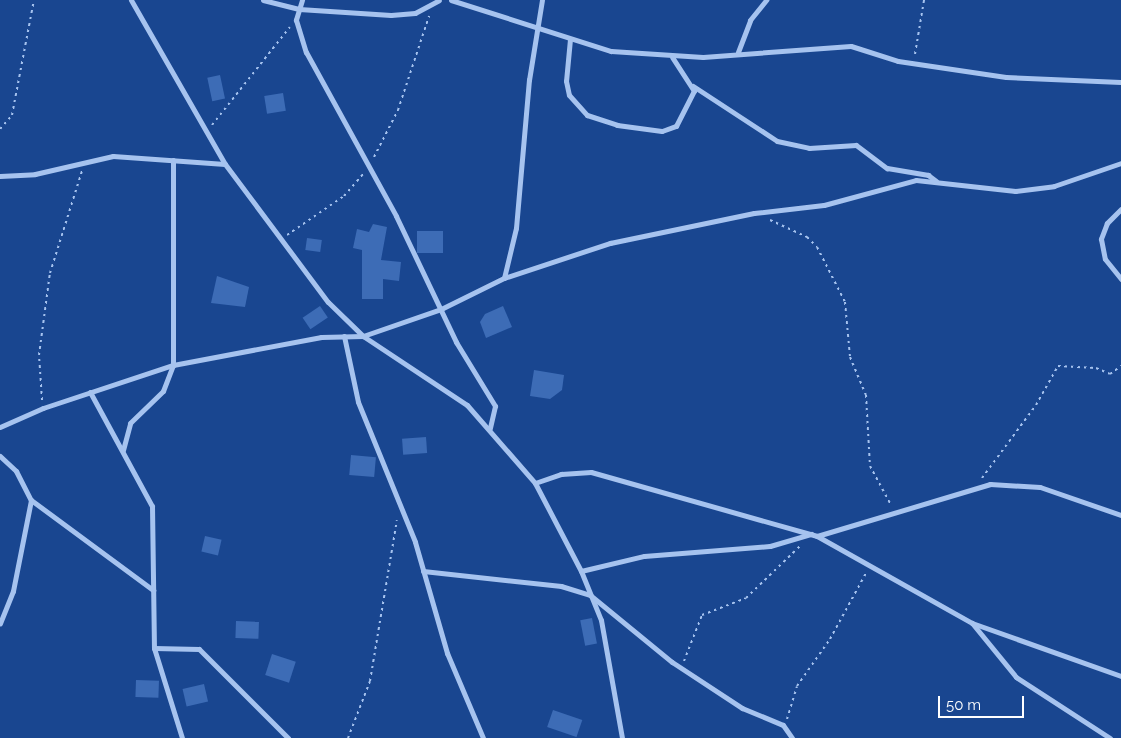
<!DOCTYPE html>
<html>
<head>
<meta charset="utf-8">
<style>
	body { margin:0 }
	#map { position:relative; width:1121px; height:738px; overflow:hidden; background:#194690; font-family:Raleway,sans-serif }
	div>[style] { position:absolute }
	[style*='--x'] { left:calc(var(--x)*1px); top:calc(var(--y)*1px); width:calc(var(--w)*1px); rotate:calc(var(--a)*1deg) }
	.building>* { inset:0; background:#3d6cb6; transform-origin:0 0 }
	.path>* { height:2px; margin-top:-1px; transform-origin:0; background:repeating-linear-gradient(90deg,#a6c3ef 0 2.5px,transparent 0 6.5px) }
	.minor>* { height:5px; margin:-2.5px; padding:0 2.5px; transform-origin:2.5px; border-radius:2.5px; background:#a6c3ef }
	span { translate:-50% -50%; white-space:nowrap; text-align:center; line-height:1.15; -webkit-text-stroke:4px #194690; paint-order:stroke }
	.scale { position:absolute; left:938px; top:696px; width:86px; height:22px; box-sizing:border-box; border:2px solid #fff; border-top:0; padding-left:6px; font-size:15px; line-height:18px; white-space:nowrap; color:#fff; -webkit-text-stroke:4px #194690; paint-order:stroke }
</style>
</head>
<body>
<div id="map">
	<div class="building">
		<i style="left:220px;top:75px;width:24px;height:13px;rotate:78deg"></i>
		<i style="left:283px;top:93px;width:18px;height:19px;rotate:81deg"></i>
		<i style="clip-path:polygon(373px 224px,387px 227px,381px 260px,401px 262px,399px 281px,383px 279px,383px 299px,362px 299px,362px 250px,353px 248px,357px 229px,369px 232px)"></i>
		<i style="left:417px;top:231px;width:26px;height:22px"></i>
		<i style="left:307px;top:238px;width:15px;height:12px;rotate:8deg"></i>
		<i style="clip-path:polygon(217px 276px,249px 287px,245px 307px,211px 303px)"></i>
		<i style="left:320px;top:306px;width:14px;height:21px;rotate:56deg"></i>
		<i style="clip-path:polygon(503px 306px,512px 327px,486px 338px,480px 322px,485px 314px)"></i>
		<i style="clip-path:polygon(534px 370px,564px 375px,562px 390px,550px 399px,530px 396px)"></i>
		<i style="left:426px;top:437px;width:16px;height:24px;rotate:86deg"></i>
		<i style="left:351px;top:455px;width:25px;height:20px;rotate:5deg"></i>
		<i style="left:205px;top:536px;width:17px;height:16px;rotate:13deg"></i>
		<i style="left:592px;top:618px;width:26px;height:12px;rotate:79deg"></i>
		<i style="left:236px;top:621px;width:23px;height:17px;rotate:2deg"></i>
		<i style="left:272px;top:654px;width:25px;height:22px;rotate:18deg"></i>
		<i style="left:136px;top:680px;width:23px;height:17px;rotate:2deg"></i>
		<i style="left:204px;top:684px;width:18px;height:22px;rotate:77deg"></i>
		<i style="left:553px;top:710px;width:31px;height:18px;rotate:19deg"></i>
	</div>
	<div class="path">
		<i style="--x:915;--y:54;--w:55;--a:-80.5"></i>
		<i style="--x:212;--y:125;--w:125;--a:-51.5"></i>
		<i style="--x:0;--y:129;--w:18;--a:-49"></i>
		<i style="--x:12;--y:115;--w:117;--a:-79.2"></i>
		<i style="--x:374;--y:157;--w:53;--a:-62.9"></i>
		<i style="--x:398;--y:110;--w:99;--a:-71.7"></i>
		<i style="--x:770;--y:220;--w:41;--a:24.7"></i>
		<i style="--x:807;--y:237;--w:14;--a:45"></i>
		<i style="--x:817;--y:247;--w:62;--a:63"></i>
		<i style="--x:845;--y:302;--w:55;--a:84.8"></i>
		<i style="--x:850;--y:357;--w:41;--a:67.2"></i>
		<i style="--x:866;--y:395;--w:71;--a:86.8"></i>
		<i style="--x:870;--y:466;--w:44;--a:61.7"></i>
		<i style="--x:287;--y:235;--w:69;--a:-34.4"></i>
		<i style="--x:344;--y:196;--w:29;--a:-49"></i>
		<i style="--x:42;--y:400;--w:45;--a:-93.8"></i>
		<i style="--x:39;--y:355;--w:83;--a:-82.4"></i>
		<i style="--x:50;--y:273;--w:107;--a:-72.6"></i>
		<i style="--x:982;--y:478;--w:91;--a:-53.5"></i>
		<i style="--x:1036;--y:405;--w:45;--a:-60.6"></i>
		<i style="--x:1058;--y:366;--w:38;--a:3"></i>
		<i style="--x:1096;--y:368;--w:15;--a:23"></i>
		<i style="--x:1110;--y:374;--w:14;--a:-36"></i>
		<i style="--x:684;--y:661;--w:49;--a:-68.6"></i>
		<i style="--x:702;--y:615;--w:47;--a:-21.1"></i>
		<i style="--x:746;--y:598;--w:75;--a:-43.9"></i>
		<i style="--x:787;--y:719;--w:34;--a:-73"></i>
		<i style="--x:797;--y:686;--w:57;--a:-54.9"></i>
		<i style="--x:830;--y:639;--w:75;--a:-61.4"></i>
		<i style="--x:348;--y:738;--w:61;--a:-68.9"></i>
		<i style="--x:370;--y:681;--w:163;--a:-80.5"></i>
	</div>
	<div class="minor">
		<i style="--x:131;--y:0;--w:189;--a:60.2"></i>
		<i style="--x:225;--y:164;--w:172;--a:53.3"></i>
		<i style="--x:328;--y:302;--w:49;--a:44.2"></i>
		<i style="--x:363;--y:336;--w:125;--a:33.6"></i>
		<i style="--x:467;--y:405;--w:103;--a:48.9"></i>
		<i style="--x:535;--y:483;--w:99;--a:62.4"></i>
		<i style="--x:581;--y:571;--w:53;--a:67.8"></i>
		<i style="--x:601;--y:620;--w:120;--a:79.9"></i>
		<i style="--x:263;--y:0;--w:37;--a:14"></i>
		<i style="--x:299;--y:9;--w:92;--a:3.7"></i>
		<i style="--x:391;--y:15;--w:24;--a:-5"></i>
		<i style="--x:415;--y:13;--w:27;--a:-28"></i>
		<i style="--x:302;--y:0;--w:21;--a:107"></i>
		<i style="--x:296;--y:20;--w:34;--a:73"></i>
		<i style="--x:306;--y:52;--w:187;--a:61.2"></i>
		<i style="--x:396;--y:216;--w:140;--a:64.5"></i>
		<i style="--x:456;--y:342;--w:75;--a:58.6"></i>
		<i style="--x:495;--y:406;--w:23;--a:103"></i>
		<i style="--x:451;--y:0;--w:168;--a:17.7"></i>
		<i style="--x:611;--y:51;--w:92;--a:3.7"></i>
		<i style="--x:703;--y:57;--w:148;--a:-4.3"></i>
		<i style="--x:851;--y:46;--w:49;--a:17.7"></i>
		<i style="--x:898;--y:61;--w:109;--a:8.4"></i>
		<i style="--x:1006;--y:77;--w:115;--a:2.5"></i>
		<i style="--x:570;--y:39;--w:42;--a:95.4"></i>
		<i style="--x:566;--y:81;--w:14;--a:78"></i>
		<i style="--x:569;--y:95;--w:27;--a:48"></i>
		<i style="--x:587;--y:115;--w:32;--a:18"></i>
		<i style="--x:617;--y:125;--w:45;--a:7.6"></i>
		<i style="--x:662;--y:131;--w:15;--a:-20"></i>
		<i style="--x:676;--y:126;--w:39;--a:-63"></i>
		<i style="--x:694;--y:91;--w:40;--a:-122.9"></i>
		<i style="--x:738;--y:52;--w:34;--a:-69"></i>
		<i style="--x:750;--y:20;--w:26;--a:-51"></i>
		<i style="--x:693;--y:86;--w:100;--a:33.2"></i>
		<i style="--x:777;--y:141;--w:33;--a:12"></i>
		<i style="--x:809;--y:148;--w:47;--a:-3.7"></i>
		<i style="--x:856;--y:145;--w:39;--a:37"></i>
		<i style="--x:887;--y:168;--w:42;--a:9.7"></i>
		<i style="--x:928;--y:175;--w:10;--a:37"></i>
		<i style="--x:0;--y:176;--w:35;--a:-3"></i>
		<i style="--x:35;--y:174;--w:80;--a:-13"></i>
		<i style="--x:113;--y:156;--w:112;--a:4.1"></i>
		<i style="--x:1121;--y:209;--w:20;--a:135"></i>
		<i style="--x:1107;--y:223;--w:17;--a:111"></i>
		<i style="--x:1101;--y:239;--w:20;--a:79"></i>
		<i style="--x:1105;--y:259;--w:26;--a:51"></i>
		<i style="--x:504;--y:278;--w:51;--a:-76.5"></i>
		<i style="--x:516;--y:228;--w:149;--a:-85"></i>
		<i style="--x:529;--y:80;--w:81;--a:-80.8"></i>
		<i style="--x:344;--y:336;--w:67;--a:78"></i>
		<i style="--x:358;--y:402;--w:151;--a:67.8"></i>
		<i style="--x:415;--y:542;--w:116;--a:73.9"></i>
		<i style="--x:447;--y:653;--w:92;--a:67"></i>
		<i style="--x:90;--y:392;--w:130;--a:61.5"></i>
		<i style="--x:152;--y:506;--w:142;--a:89.2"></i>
		<i style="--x:154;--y:648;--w:94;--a:72.7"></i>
		<i style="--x:0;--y:427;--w:47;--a:-23.8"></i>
		<i style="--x:43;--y:408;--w:137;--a:-18.3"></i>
		<i style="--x:173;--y:365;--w:151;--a:-10.7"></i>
		<i style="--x:321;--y:337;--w:42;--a:-1.4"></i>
		<i style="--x:363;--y:336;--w:83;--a:-19.1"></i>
		<i style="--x:441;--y:309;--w:70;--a:-26.2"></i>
		<i style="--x:504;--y:278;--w:112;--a:-18.3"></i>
		<i style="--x:610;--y:243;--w:147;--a:-11.8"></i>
		<i style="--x:754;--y:213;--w:70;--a:-6.5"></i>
		<i style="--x:824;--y:205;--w:95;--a:-15.2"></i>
		<i style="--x:916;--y:180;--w:100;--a:6.3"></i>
		<i style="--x:1015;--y:191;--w:39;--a:-7"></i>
		<i style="--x:1054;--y:186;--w:71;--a:-18.9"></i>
		<i style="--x:123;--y:450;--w:28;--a:-75"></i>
		<i style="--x:130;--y:423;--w:46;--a:-44.1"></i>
		<i style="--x:163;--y:391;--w:28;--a:-69"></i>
		<i style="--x:173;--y:365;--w:205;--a:-90"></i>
		<i style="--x:0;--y:456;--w:22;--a:43"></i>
		<i style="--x:16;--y:471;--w:33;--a:63"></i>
		<i style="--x:31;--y:500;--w:93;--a:101.2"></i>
		<i style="--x:13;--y:591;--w:35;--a:112"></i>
		<i style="--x:535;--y:483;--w:28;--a:-19"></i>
		<i style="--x:561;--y:474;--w:30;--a:-4"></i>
		<i style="--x:591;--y:472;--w:235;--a:15.8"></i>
		<i style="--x:817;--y:536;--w:178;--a:29.3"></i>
		<i style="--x:972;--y:623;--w:158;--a:19.6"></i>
		<i style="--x:31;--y:500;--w:152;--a:36.4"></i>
		<i style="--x:817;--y:536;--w:181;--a:-16.7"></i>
		<i style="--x:990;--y:484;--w:50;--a:3.4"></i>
		<i style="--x:1040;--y:487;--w:86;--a:19.1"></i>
		<i style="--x:423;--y:571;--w:139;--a:6.2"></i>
		<i style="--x:561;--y:586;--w:30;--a:17"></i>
		<i style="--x:590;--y:595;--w:106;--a:39.3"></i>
		<i style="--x:672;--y:662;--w:84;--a:33.3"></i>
		<i style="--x:742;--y:708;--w:44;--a:22.5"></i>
		<i style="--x:783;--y:725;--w:16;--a:55"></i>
		<i style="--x:581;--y:571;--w:65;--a:-13.4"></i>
		<i style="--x:644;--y:556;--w:126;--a:-4.5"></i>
		<i style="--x:770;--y:546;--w:43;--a:-16.3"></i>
		<i style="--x:972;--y:623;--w:70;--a:50.8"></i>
		<i style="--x:1016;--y:677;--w:112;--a:33"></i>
		<i style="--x:154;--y:648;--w:45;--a:1.3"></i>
		<i style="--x:199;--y:649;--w:126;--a:45"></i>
	</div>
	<div class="scale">50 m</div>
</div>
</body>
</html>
